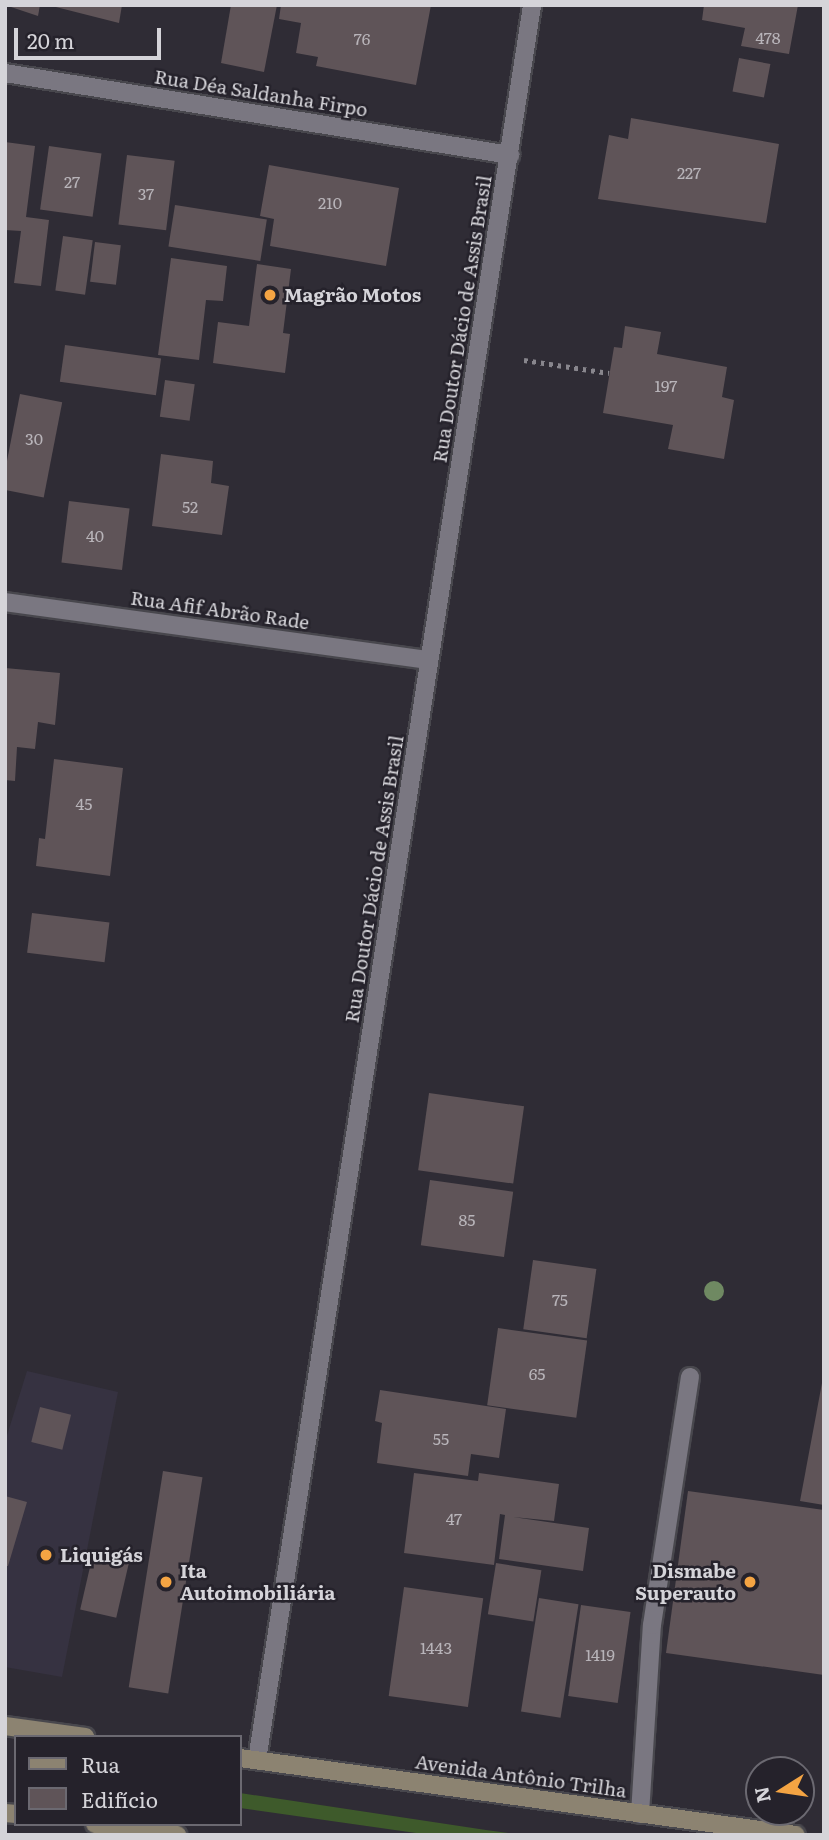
<!DOCTYPE html>
<html>
<head>
<meta charset="utf-8">
<style>
	body { margin:0 }
	#map { position:relative; width:829px; height:1840px; overflow:hidden; background:#2f2c35; font-family:Literata,serif }
	div>[style] { position:absolute }
	[style*='--x'] { left:calc(var(--x)*1px); top:calc(var(--y)*1px); width:calc(var(--w)*1px); rotate:calc(var(--a)*1deg) }
	.built>* { inset:0; background:#363241 }
	.green>* { inset:0; background:#3e5a2b }
	.building>* { inset:0; background:#5f5458; transform-origin:0 0 }
	.path>* { height:4.5px; margin-top:-2.25px; transform-origin:0; background:repeating-linear-gradient(90deg,#88868d 0 3.5px,transparent 0 8.5px) }
	.roads { filter:drop-shadow(2px 0 #48474d) drop-shadow(-2px 0 #48474d) drop-shadow(0 2px #48474d) drop-shadow(0 -2px #48474d) }
	.lane>* { height:18px; margin:-9px; padding:0 9px; transform-origin:9px; border-radius:9px; background:#7a7781 }
	.street>* { height:18px; margin:-9px; padding:0 9px; transform-origin:9px; border-radius:9px; background:#7a7781 }
	.secondary>* { height:18px; margin:-9px; padding:0 9px; transform-origin:9px; border-radius:9px; background:#8c8371 }
	.trees>* { width:20px; height:20px; margin:-10px; border-radius:50%; background:#6f8962 }
	.dots>* { width:19px; height:19px; translate:-50% -50%; box-sizing:border-box; border:4px solid #25222b; border-radius:50% }
	span { translate:-50% -50%; white-space:nowrap; text-align:center; line-height:1.15; -webkit-text-stroke:5px #25222b; paint-order:stroke }
	.number-label { font-size:16px; color:#b8b4b9 }
	.number-label span { -webkit-text-stroke-width:0 }
	.street-label { font-size:19px; color:#d5d4d9 }
	.poi-label { font-size:19px; color:#d5d4d9; font-weight:700 }
	.left { translate:0 -50%; text-align:left }
	.right { translate:-100% -50%; text-align:right }
	.frame { position:absolute; inset:0; border:7px solid #d5d4d9; pointer-events:none }
	.legend { position:absolute; left:14px; top:1735px; width:228px; height:91px; box-sizing:border-box; background:#25222b; border:2px solid #6b6971; margin:0; padding:9px 12px; list-style:none; font-size:21px; color:#d5d4d9 }
	.legend li { display:flex; align-items:center; gap:14px; height:35px }
	.legend b { width:35px; border:2px solid #6b6971 }
	.north { position:absolute; left:745px; top:1756px; width:70px; height:70px; box-sizing:border-box; background:#25222b; border:2px solid #6b6971; border-radius:50%; rotate:258deg; font-size:19px; font-weight:700; line-height:28px; text-align:center; color:#d5d4d9 }
	.north::after { content:''; display:block; margin:auto; width:24px; height:32px; background:#f4a443; clip-path:polygon(50% 0,100% 100%,50% 72%,0 100%) }
	.scale { position:absolute; left:14px; top:28px; width:147px; height:32px; box-sizing:border-box; border:4px solid #d5d4d9; border-top:0; padding-left:9px; font-size:21px; line-height:24px; white-space:nowrap; color:#d5d4d9; -webkit-text-stroke:5px #25222b; paint-order:stroke }
</style>
</head>
<body>
<div id="map">
	<div class="built">
		<i style="clip-path:polygon(27px 1371px,118px 1392px,62px 1677px,5px 1667px,5px 1442px)"></i>
	</div>
	<div class="green">
		<i style="clip-path:polygon(240px 1793px,486px 1830px,523px 1835px,430px 1835px,240px 1808px)"></i>
	</div>
	<div class="building">
		<i style="clip-path:polygon(5px 5px,40px 5px,38px 16px)"></i>
		<i style="clip-path:polygon(48px 5px,122px 5px,119px 23px)"></i>
		<i style="clip-path:polygon(231px 5px,277px 5px,264px 72px,221px 63px)"></i>
		<i style="clip-path:polygon(281px 5px,431px 5px,416px 85px,316px 66px,318px 57px,296px 53px,301px 23px,279px 19px)"></i>
		<i style="clip-path:polygon(704px 5px,798px 5px,789px 54px,741px 46px,745px 28px,702px 20px)"></i>
		<i style="left:739px;top:58px;width:32px;height:34px;rotate:11deg"></i>
		<i style="clip-path:polygon(631px 118px,779px 144px,766px 223px,598px 199px,609px 135px,628px 139px)"></i>
		<i style="clip-path:polygon(5px 142px,35px 146px,26px 217px,49px 220px,41px 286px,14px 283px,21px 231px,5px 230px)"></i>
		<i style="left:49px;top:146px;width:53px;height:64px;rotate:8deg"></i>
		<i style="left:127px;top:155px;width:48px;height:70px;rotate:7deg"></i>
		<i style="clip-path:polygon(269px 165px,399px 188px,386px 266px,270px 246px,274px 219px,260px 216px)"></i>
		<i style="left:175px;top:205px;width:93px;height:42px;rotate:9deg"></i>
		<i style="left:63px;top:236px;width:30px;height:55px;rotate:8deg"></i>
		<i style="left:95px;top:242px;width:26px;height:40px;rotate:7deg"></i>
		<i style="clip-path:polygon(171px 258px,227px 266px,223px 301px,206px 300px,199px 360px,158px 355px)"></i>
		<i style="clip-path:polygon(257px 264px,291px 269px,283px 333px,290px 334px,285px 373px,213px 363px,218px 322px,249px 326px)"></i>
		<i style="clip-path:polygon(625px 326px,661px 332px,657px 354px,727px 367px,722px 397px,734px 400px,724px 459px,668px 449px,673px 425px,603px 413px,614px 347px,622px 348px)"></i>
		<i style="left:65px;top:345px;width:97px;height:37px;rotate:8deg"></i>
		<i style="left:165px;top:380px;width:30px;height:37px;rotate:8deg"></i>
		<i style="left:20px;top:394px;width:43px;height:97px;rotate:11deg"></i>
		<i style="clip-path:polygon(161px 454px,213px 461px,211px 483px,229px 486px,222px 535px,152px 526px)"></i>
		<i style="left:69px;top:501px;width:61px;height:62px;rotate:7deg"></i>
		<i style="clip-path:polygon(5px 668px,60px 673px,55px 725px,38px 722px,35px 749px,17px 747px,15px 781px,5px 780px)"></i>
		<i style="clip-path:polygon(54px 759px,123px 768px,110px 876px,36px 866px,39px 838px,45px 839px)"></i>
		<i style="left:32px;top:913px;width:78px;height:40px;rotate:7deg"></i>
		<i style="left:429px;top:1093px;width:96px;height:78px;rotate:8deg"></i>
		<i style="left:430px;top:1180px;width:84px;height:66px;rotate:8deg"></i>
		<i style="left:533px;top:1260px;width:64px;height:70px;rotate:8deg"></i>
		<i style="left:498px;top:1328px;width:90px;height:78px;rotate:8deg"></i>
		<i style="clip-path:polygon(822px 1383px,824px 1383px,824px 1505px,800px 1501px)"></i>
		<i style="clip-path:polygon(380px 1390px,506px 1409px,499px 1458px,471px 1454px,468px 1476px,377px 1463px,382px 1423px,375px 1421px)"></i>
		<i style="left:40px;top:1407px;width:32px;height:36px;rotate:14deg"></i>
		<i style="left:163px;top:1471px;width:40px;height:219px;rotate:9deg"></i>
		<i style="clip-path:polygon(414px 1473px,478px 1481px,479px 1473px,559px 1484px,554px 1521px,513px 1517px,589px 1528px,583px 1571px,499px 1559px,505px 1515px,500px 1514px,494px 1565px,404px 1553px)"></i>
		<i style="clip-path:polygon(688px 1491px,824px 1510px,824px 1675px,666px 1653px)"></i>
		<i style="clip-path:polygon(5px 1496px,27px 1502px,8px 1566px,5px 1566px)"></i>
		<i style="left:93px;top:1554px;width:37px;height:57px;rotate:13deg"></i>
		<i style="left:496px;top:1563px;width:46px;height:52px;rotate:9deg"></i>
		<i style="left:404px;top:1587px;width:80px;height:110px;rotate:8deg"></i>
		<i style="left:539px;top:1598px;width:40px;height:115px;rotate:9deg"></i>
		<i style="left:581px;top:1605px;width:50px;height:92px;rotate:8deg"></i>
	</div>
	<div class="path">
		<i style="--x:524;--y:360;--w:86;--a:8.7"></i>
	</div>
	<div class="roads">
		<div class="lane">
			<i style="--x:640;--y:1814;--w:189;--a:-86.4"></i>
			<i style="--x:652;--y:1625;--w:251;--a:-81.3"></i>
		</div>
		<div class="street">
			<i style="--x:5;--y:73;--w:512;--a:9.22"></i>
			<i style="--x:5;--y:602;--w:428;--a:7.8"></i>
			<i style="--x:257;--y:1760;--w:1776;--a:-81.09"></i>
		</div>
		<div class="secondary">
			<i style="--x:5;--y:1726;--w:81;--a:7.8"></i>
			<i style="--x:240;--y:1758;--w:561;--a:7.88"></i>
			<i style="--x:5;--y:1813;--w:11;--a:5"></i>
			<i style="--x:95;--y:1824;--w:83;--a:7.6"></i>
		</div>
	</div>
	<div class="trees">
		<i style="left:714px;top:1291px"></i>
	</div>
	<div class="dots">
		<i style="left:270px;top:295px;background:#f4a443"></i>
		<i style="left:46px;top:1555px;background:#f4a443"></i>
		<i style="left:166px;top:1582px;background:#f4a443"></i>
		<i style="left:750px;top:1582px;background:#f4a443"></i>
	</div>
	<div class="number-label">
		<span style="left:768px;top:37px">478</span>
		<span style="left:362px;top:38px">76</span>
		<span style="left:689px;top:172px">227</span>
		<span style="left:72px;top:181px">27</span>
		<span style="left:146px;top:193px">37</span>
		<span style="left:330px;top:202px">210</span>
		<span style="left:666px;top:385px">197</span>
		<span style="left:34px;top:438px">30</span>
		<span style="left:190px;top:506px">52</span>
		<span style="left:95px;top:535px">40</span>
		<span style="left:84px;top:803px">45</span>
		<span style="left:467px;top:1219px">85</span>
		<span style="left:560px;top:1299px">75</span>
		<span style="left:537px;top:1373px">65</span>
		<span style="left:441px;top:1438px">55</span>
		<span style="left:454px;top:1518px">47</span>
		<span style="left:436px;top:1647px">1443</span>
		<span style="left:600px;top:1654px">1419</span>
	</div>
	<div class="street-label">
		<span style="left:261px;top:93px;rotate:9deg">Rua Déa Saldanha Firpo</span>
		<span style="left:462px;top:319px;rotate:-81deg">Rua Doutor Dácio de Assis Brasil</span>
		<span style="left:220px;top:610px;rotate:8deg">Rua Afif Abrão Rade</span>
		<span style="left:374px;top:879px;rotate:-81deg">Rua Doutor Dácio de Assis Brasil</span>
		<span style="left:521px;top:1776px;rotate:8deg">Avenida Antônio Trilha</span>
	</div>
	<div class="poi-label">
		<span class="left" style="left:284px;top:295px">Magrão Motos</span>
		<span class="left" style="left:60px;top:1555px">Liquigás</span>
		<span class="left" style="left:180px;top:1582px">Ita<br>Autoimobiliária</span>
		<span class="right" style="left:736px;top:1582px">Dismabe<br>Superauto</span>
	</div>
	<div class="frame"></div>
	<ul class="legend">
	<li><b style="height:9px;background:#8c8371"></b>Rua</li>
	<li><b style="height:19px;background:#5f5458"></b>Edifício</li>
	</ul>
	<div class="north">N</div>
	<div class="scale">20 m</div>
</div>
</body>
</html>
